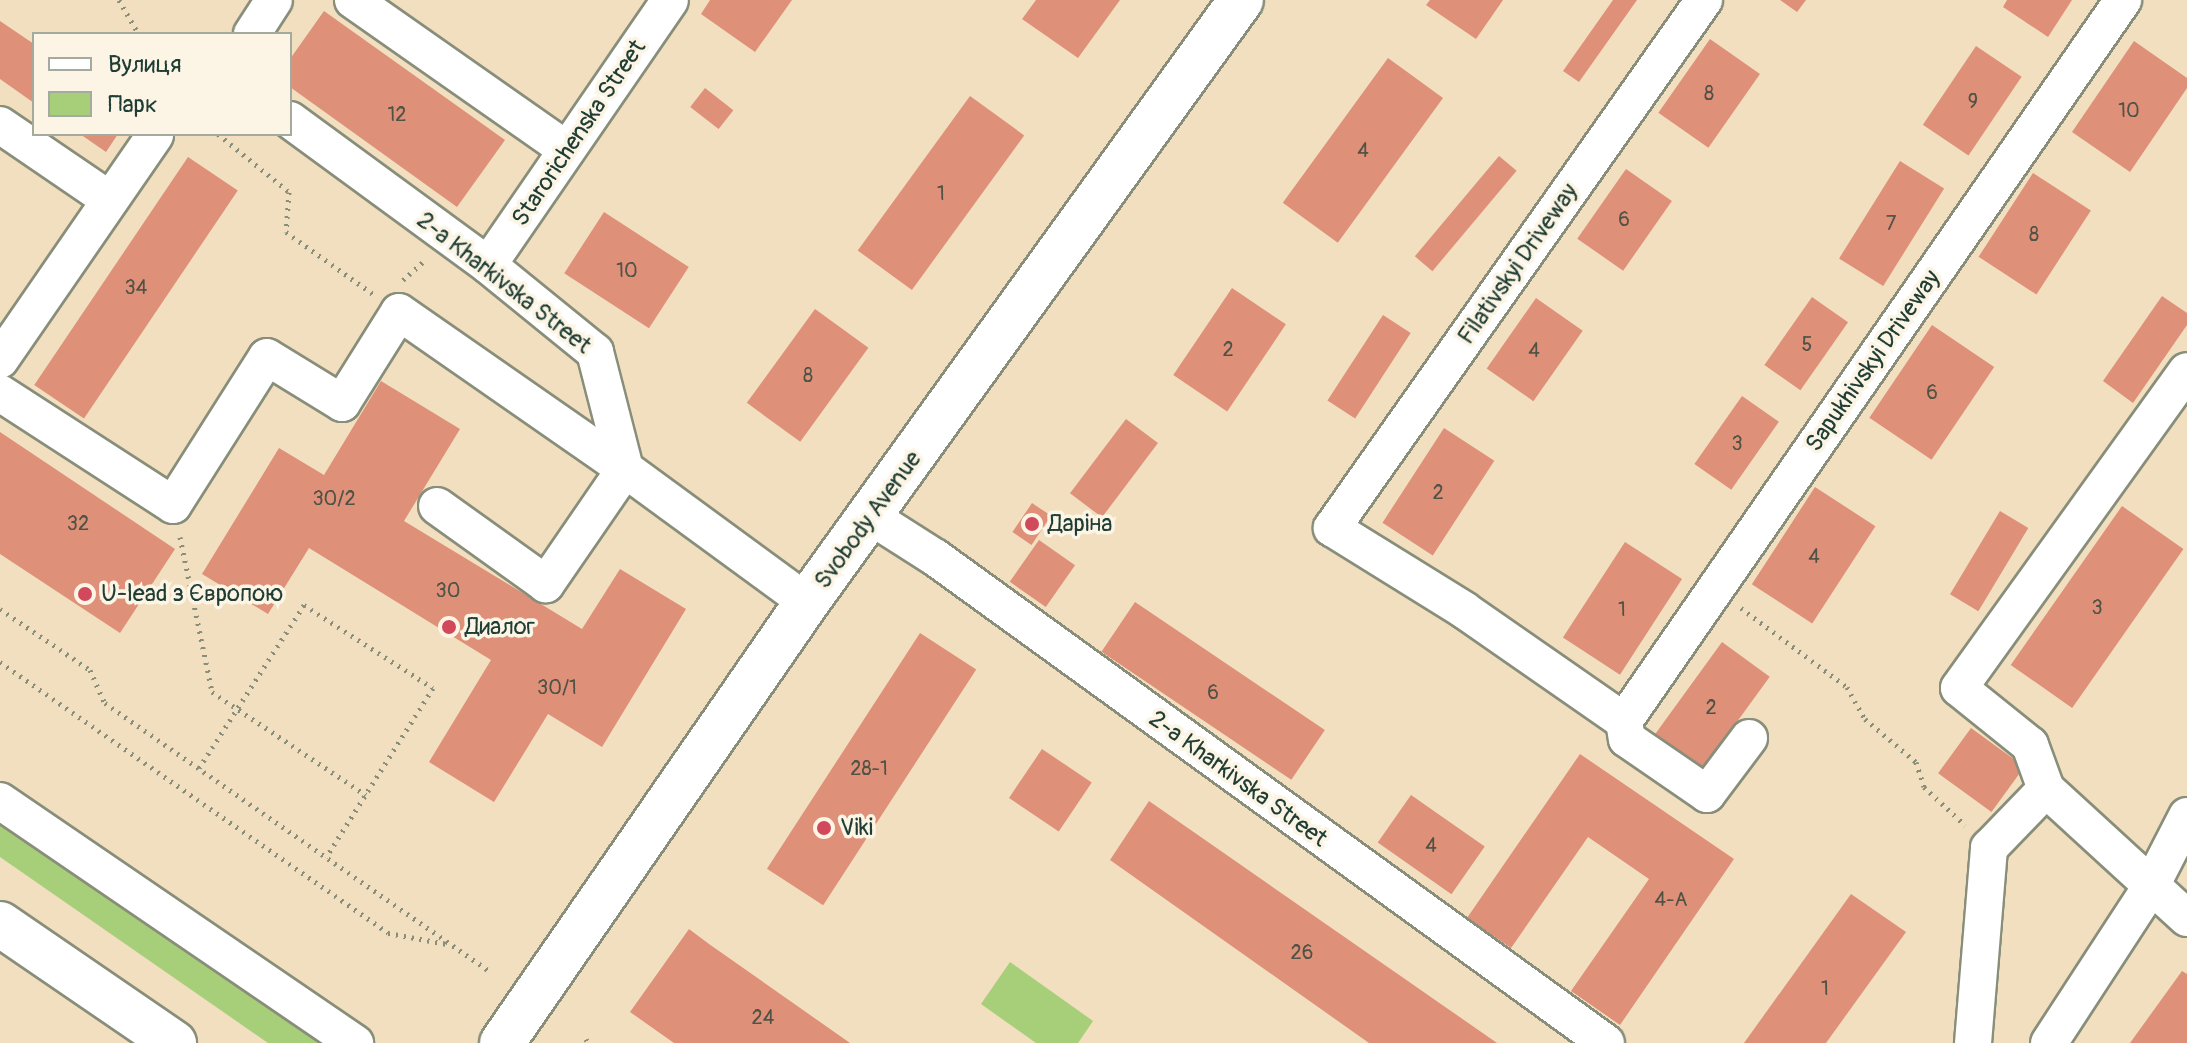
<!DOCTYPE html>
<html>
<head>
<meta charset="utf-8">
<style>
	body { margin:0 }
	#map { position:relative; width:2187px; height:1043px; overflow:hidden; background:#f1dfbf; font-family:Pangolin,sans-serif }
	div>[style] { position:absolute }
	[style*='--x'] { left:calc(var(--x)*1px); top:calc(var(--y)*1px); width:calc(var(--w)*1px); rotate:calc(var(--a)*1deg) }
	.green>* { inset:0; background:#a7ce78 }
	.building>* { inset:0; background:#df9079; transform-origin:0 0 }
	.path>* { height:5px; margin-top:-2.5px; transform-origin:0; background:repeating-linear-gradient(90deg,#888e7a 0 2px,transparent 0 8px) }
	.roads { filter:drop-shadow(2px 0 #888e7a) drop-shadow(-2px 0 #888e7a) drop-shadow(0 2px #888e7a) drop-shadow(0 -2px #888e7a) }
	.minor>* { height:36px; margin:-18px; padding:0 18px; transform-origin:18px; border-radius:18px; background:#fff }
	.major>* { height:44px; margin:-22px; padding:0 22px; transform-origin:22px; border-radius:22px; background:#fff }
	.dots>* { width:22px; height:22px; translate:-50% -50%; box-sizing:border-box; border:4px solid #fcf5e5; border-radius:50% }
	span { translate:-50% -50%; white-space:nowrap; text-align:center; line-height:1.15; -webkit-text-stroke:7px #fcf5e5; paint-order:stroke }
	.number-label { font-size:20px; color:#4f5245 }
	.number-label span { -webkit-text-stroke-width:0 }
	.street-label { font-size:24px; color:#1f3d34 }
	.poi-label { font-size:24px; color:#1f3d34 }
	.left { translate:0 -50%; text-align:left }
	.legend { position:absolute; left:32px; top:32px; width:260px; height:104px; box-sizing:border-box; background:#fcf5e5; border:2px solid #a4ab9e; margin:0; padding:10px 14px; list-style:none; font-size:24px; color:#1f3d34 }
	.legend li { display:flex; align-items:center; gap:16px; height:40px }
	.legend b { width:40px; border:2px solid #a4ab9e }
</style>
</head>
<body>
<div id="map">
	<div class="green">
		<i style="clip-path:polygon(0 817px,322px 1043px,268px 1043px,0 857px)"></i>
		<i style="clip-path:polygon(1010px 962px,1093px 1021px,1078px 1043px,1036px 1043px,981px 1004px)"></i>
	</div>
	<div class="building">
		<i style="clip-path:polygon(710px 0,792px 0,755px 52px,701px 14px)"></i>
		<i style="clip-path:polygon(1036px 0,1120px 0,1078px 58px,1022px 19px)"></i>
		<i style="clip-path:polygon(1430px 0,1503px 0,1476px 39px,1426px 5px)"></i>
		<i style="clip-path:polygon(1613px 0,1637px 0,1579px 82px,1563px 71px)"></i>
		<i style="clip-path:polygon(1780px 0,1806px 0,1797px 12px)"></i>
		<i style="clip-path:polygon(2007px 0,2072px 0,2048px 37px,2003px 7px)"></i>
		<i style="clip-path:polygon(324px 11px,505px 140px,457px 207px,290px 87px,290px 59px)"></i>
		<i style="clip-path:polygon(0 21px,34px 44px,34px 103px,0 79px)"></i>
		<i style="left:1710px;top:39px;width:61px;height:90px;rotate:35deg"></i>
		<i style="clip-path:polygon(2134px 41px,2187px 78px,2187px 88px,2130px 172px,2072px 132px)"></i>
		<i style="left:1976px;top:46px;width:55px;height:95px;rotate:34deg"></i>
		<i style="left:1388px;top:58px;width:68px;height:179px;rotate:36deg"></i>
		<i style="left:705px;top:88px;width:36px;height:24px;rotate:38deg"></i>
		<i style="left:970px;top:96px;width:67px;height:191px;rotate:36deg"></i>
		<i style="clip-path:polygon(80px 134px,118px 134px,106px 152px)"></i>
		<i style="left:1499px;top:156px;width:23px;height:131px;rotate:40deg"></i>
		<i style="left:188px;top:157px;width:60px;height:275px;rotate:34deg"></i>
		<i style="left:1900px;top:161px;width:52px;height:115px;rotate:32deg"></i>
		<i style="left:1626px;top:169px;width:56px;height:85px;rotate:35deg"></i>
		<i style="left:2033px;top:173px;width:69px;height:100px;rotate:33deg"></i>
		<i style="left:604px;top:212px;width:101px;height:73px;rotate:33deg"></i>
		<i style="left:1232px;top:288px;width:65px;height:105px;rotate:34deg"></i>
		<i style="clip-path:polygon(2162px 296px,2187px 313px,2187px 325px,2133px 403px,2103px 381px)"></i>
		<i style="left:1812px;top:297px;width:44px;height:83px;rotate:35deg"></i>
		<i style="left:1536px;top:298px;width:57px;height:86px;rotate:35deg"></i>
		<i style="left:815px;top:309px;width:66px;height:116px;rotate:36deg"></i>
		<i style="left:1383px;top:315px;width:33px;height:102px;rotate:33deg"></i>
		<i style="left:1932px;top:325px;width:75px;height:112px;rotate:34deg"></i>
		<i style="clip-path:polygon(381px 381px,460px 429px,404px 521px,582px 629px,620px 569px,686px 609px,602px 747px,548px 714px,494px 802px,429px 762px,491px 660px,309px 548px,268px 614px,202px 574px,279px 448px,324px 475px)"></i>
		<i style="left:1742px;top:396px;width:45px;height:83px;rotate:35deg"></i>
		<i style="left:1126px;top:419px;width:40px;height:93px;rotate:37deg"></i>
		<i style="left:1444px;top:428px;width:60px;height:113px;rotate:33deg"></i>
		<i style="clip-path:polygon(0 432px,175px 549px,120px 633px,0 554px)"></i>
		<i style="left:1815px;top:487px;width:72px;height:116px;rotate:33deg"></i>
		<i style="left:1032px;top:503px;width:23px;height:35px;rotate:34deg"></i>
		<i style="left:2122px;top:506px;width:75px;height:194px;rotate:35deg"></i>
		<i style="left:2000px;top:511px;width:33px;height:97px;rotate:31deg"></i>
		<i style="left:1039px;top:540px;width:44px;height:51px;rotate:35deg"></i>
		<i style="left:1625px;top:542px;width:68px;height:114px;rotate:33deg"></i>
		<i style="left:1135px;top:602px;width:229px;height:60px;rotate:34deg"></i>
		<i style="left:920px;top:633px;width:67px;height:281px;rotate:33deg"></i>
		<i style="left:1722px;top:642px;width:59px;height:117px;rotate:36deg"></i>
		<i style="left:1971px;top:728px;width:66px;height:56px;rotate:36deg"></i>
		<i style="left:1042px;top:749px;width:60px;height:59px;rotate:34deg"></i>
		<i style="clip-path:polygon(1580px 754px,1734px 859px,1620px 1025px,1571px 991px,1649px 879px,1588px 837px,1511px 948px,1467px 918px)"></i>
		<i style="left:1411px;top:795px;width:90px;height:58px;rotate:35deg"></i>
		<i style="clip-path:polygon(1149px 801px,1497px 1043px,1369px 1043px,1110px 860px)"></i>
		<i style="clip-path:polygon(1851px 894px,1906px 932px,1826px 1043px,1744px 1043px)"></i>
		<i style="clip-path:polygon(689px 929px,709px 944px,850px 1043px,674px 1043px,630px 1012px)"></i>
		<i style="clip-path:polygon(2182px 971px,2187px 974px,2187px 1043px,2130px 1043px)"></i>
	</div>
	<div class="path">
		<i style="--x:119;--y:0;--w:39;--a:60"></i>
		<i style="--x:218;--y:134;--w:92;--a:39.2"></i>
		<i style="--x:289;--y:192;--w:40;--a:94.3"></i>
		<i style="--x:286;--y:232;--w:107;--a:35.5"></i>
		<i style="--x:403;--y:280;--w:30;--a:-42"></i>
		<i style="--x:180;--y:537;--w:158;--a:78.3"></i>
		<i style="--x:212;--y:692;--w:185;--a:33.8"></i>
		<i style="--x:1741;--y:608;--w:132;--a:36.7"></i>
		<i style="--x:1847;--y:687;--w:37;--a:61"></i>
		<i style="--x:1865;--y:719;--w:67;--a:40.1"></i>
		<i style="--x:1916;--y:762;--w:26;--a:72"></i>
		<i style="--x:1924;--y:787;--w:56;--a:42.8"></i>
		<i style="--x:0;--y:609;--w:109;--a:34.1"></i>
		<i style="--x:90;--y:670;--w:36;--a:66"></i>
		<i style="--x:105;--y:703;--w:470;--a:34.9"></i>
		<i style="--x:0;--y:662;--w:473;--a:34.9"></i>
		<i style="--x:388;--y:933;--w:60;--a:10.6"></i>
		<i style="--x:199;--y:768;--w:194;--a:-57.2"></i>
		<i style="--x:304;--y:605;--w:153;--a:32.8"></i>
		<i style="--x:433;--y:688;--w:200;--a:122.3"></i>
		<i style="--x:586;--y:1039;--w:4;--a:63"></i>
	</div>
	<div class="roads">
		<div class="minor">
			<i style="--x:353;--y:0;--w:261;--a:35"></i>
			<i style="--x:1704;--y:0;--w:646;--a:125.17"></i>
			<i style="--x:1332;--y:528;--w:155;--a:31.8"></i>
			<i style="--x:1464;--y:610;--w:195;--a:34.8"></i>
			<i style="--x:1624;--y:721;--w:18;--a:81"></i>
			<i style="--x:1627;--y:739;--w:97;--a:34.5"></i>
			<i style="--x:1707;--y:794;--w:70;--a:-53.1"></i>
			<i style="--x:252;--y:34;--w:40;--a:-57.1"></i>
			<i style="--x:290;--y:120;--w:245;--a:36.2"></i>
			<i style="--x:488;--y:265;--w:138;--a:39.1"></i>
			<i style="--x:595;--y:352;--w:121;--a:75.6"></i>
			<i style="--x:625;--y:469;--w:225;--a:36.2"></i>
			<i style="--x:0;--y:125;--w:133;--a:34.3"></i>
			<i style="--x:488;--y:265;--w:321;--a:-55.5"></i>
			<i style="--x:0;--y:360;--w:273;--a:-55.4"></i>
			<i style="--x:0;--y:393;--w:206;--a:32.9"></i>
			<i style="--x:173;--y:505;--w:175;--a:-57.6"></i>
			<i style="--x:267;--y:357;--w:88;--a:31.5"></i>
			<i style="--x:342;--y:403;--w:107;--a:-57.9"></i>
			<i style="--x:399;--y:312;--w:275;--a:34.8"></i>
			<i style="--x:625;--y:469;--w:140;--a:124.5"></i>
			<i style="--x:546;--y:584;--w:134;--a:-144.4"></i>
			<i style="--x:870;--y:516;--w:78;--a:32.5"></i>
			<i style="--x:936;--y:558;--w:827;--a:35.9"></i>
			<i style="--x:1624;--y:721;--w:877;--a:-55.31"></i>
			<i style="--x:2046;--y:789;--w:47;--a:-110"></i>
			<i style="--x:2030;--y:745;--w:91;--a:-141.2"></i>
			<i style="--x:1959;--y:688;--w:390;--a:-54.3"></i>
			<i style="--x:0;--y:801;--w:430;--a:34.3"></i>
			<i style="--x:1973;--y:1043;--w:196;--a:-85.3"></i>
			<i style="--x:1989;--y:848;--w:82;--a:-46"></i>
			<i style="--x:2046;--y:789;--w:191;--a:42.5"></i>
			<i style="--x:2049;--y:1043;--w:185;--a:-56.9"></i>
			<i style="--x:2150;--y:888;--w:81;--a:-62.8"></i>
		</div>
		<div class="major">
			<i style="--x:0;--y:924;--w:211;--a:34.4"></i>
			<i style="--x:502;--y:1043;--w:536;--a:-55.33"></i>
			<i style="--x:807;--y:602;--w:742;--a:-54.21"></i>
		</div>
	</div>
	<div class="dots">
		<i style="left:1032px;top:524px;background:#d1495b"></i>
		<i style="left:85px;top:594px;background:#d1495b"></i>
		<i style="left:449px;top:627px;background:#d1495b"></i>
		<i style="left:824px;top:828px;background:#d1495b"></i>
	</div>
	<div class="number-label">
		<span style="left:1709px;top:93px">8</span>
		<span style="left:1973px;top:101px">9</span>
		<span style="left:2129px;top:110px">10</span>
		<span style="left:397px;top:114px">12</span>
		<span style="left:1363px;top:150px">4</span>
		<span style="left:941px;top:193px">1</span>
		<span style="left:1624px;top:219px">6</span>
		<span style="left:1891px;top:223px">7</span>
		<span style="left:2034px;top:234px">8</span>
		<span style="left:627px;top:270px">10</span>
		<span style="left:136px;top:287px">34</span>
		<span style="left:1807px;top:344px">5</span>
		<span style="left:1228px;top:349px">2</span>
		<span style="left:1534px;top:350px">4</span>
		<span style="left:808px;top:375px">8</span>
		<span style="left:1932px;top:392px">6</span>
		<span style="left:1737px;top:443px">3</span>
		<span style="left:1438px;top:492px">2</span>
		<span style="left:334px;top:498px">30/2</span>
		<span style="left:78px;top:523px">32</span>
		<span style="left:1814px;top:556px">4</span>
		<span style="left:448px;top:590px">30</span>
		<span style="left:2097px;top:607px">3</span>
		<span style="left:1622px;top:609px">1</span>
		<span style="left:557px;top:687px">30/1</span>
		<span style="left:1213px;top:692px">6</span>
		<span style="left:1711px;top:707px">2</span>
		<span style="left:869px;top:768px">28-1</span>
		<span style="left:1431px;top:845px">4</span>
		<span style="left:1671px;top:899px">4-А</span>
		<span style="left:1302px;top:952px">26</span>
		<span style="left:1825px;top:988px">1</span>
		<span style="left:763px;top:1017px">24</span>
	</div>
	<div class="street-label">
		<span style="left:579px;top:133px;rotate:-56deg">Starorichenska Street</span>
		<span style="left:1518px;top:264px;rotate:-55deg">Filativskyi Driveway</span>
		<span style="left:504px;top:283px;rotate:38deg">2-a Kharkivska Street</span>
		<span style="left:1873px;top:361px;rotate:-55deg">Sapukhivskyi Driveway</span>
		<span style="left:868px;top:520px;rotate:-54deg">Svobody Avenue</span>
		<span style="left:1238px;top:779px;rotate:36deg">2-a Kharkivska Street</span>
	</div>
	<div class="poi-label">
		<span class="left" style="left:1048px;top:524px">Даріна</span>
		<span class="left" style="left:101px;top:594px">U-lead з Європою</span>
		<span class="left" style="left:465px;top:627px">Диалог</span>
		<span class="left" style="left:840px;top:828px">Viki</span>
	</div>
	<ul class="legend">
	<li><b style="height:10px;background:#fff"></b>Вулиця</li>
	<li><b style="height:22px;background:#a7ce78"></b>Парк</li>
	</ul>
</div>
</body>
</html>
